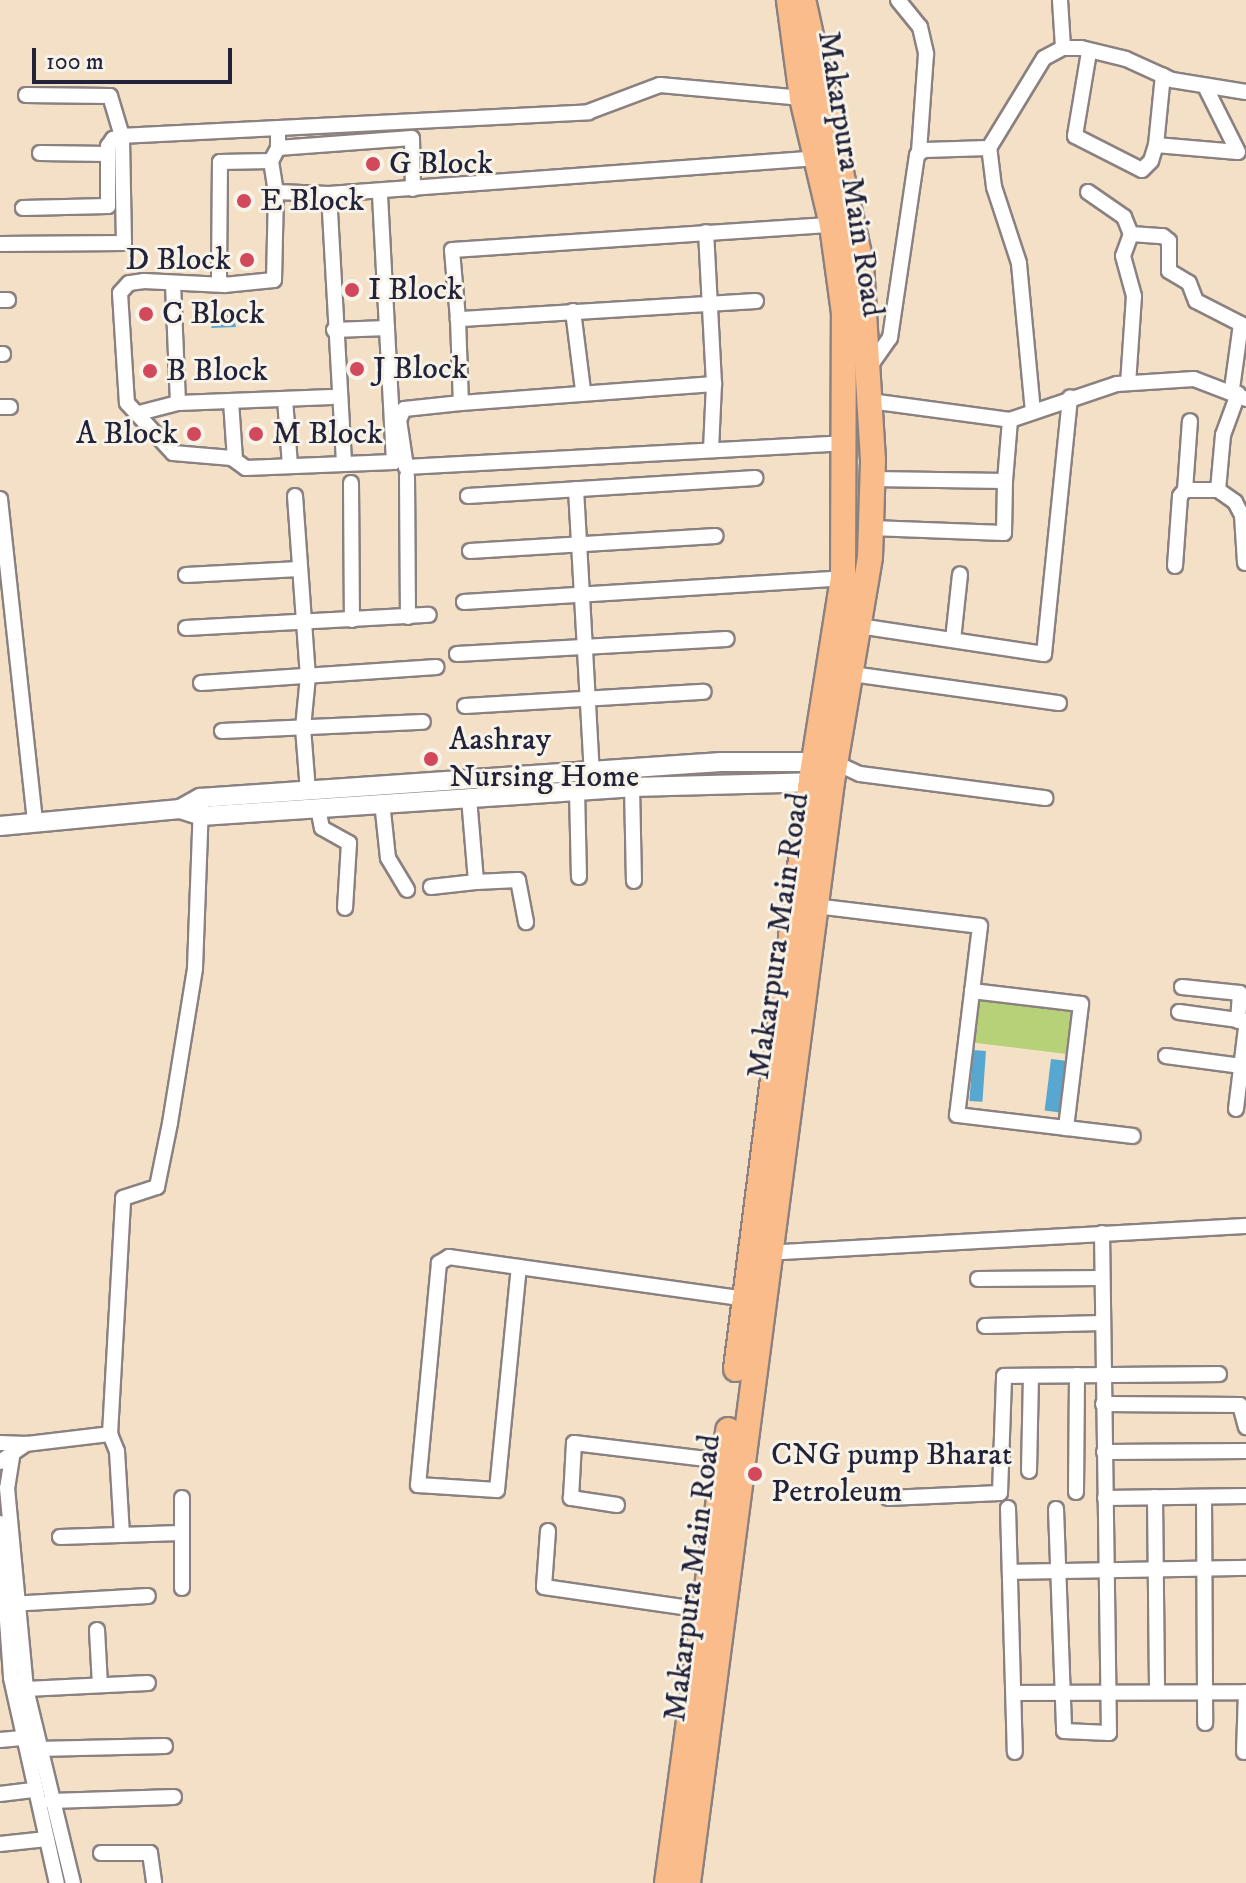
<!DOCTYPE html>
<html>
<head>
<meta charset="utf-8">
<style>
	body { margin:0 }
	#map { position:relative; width:1246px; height:1883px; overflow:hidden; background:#f3e0c6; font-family:"IM FELL DW Pica",serif }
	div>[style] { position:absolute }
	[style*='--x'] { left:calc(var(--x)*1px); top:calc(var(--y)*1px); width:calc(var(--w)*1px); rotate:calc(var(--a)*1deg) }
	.green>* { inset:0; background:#b6d177; transform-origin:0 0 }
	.water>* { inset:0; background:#57a7d1; transform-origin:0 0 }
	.roads { filter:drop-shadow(2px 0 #8a8180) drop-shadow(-2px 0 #8a8180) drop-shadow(0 2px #8a8180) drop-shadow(0 -2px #8a8180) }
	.minor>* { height:14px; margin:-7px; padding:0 7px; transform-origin:7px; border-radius:7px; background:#fff }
	.tertiary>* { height:18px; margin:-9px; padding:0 9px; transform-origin:9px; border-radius:9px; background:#fff }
	.trunk>* { height:24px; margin:-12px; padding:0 12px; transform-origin:12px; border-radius:12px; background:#f9bc8a }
	.dots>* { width:22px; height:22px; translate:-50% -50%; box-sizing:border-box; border:4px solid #f7f3e8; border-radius:50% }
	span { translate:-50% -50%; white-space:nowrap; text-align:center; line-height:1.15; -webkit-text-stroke:6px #f7f3e8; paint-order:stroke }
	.poi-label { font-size:32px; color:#22223b }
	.left { translate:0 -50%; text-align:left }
	.right { translate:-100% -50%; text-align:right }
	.street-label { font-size:32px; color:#22223b }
	.scale { position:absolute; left:32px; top:48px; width:200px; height:36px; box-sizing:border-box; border:4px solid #22223b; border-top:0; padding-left:10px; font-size:24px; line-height:28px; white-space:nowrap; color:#22223b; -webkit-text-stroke:6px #f7f3e8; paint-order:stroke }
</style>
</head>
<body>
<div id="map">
	<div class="green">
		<i style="left:980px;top:998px;width:95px;height:45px;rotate:7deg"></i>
	</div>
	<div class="water">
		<i style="clip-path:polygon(233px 314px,236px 327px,211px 328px,217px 315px)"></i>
		<i style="left:973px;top:1050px;width:13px;height:51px;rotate:4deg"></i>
		<i style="left:1051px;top:1059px;width:17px;height:52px;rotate:7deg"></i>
	</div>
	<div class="roads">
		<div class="minor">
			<i style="--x:898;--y:0;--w:35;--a:51"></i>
			<i style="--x:920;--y:27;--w:28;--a:77"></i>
			<i style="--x:926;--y:54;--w:98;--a:94.1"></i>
			<i style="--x:1060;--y:0;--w:48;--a:86.4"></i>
			<i style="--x:1089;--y:52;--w:85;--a:99.5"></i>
			<i style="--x:1075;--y:136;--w:75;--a:26.9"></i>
			<i style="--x:1142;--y:170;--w:13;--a:-45"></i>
			<i style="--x:1151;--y:161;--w:17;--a:-73"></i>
			<i style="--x:1156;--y:145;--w:70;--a:-84.3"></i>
			<i style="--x:26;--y:95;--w:84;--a:0.7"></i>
			<i style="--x:110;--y:96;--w:42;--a:73.3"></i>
			<i style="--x:278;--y:128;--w:20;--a:90"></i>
			<i style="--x:278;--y:148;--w:15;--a:118"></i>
			<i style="--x:271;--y:161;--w:51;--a:178.9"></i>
			<i style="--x:220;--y:162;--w:117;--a:90.5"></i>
			<i style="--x:219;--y:279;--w:8;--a:50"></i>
			<i style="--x:224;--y:285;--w:80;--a:-177.1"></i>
			<i style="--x:144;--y:281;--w:15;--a:172"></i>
			<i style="--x:129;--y:283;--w:13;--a:132"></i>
			<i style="--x:120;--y:293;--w:110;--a:86.4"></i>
			<i style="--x:127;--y:403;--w:68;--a:47.4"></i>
			<i style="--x:173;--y:453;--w:59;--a:4.8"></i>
			<i style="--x:232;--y:458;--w:17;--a:36"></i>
			<i style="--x:246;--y:468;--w:148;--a:-2.3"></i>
			<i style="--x:394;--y:462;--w:271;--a:-93"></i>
			<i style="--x:1156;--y:145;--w:82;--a:4.9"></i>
			<i style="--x:1238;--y:152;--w:74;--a:-116.6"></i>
			<i style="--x:278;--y:148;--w:134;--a:-4.3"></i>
			<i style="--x:412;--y:138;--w:51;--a:88.9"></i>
			<i style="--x:40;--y:153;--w:68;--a:0.8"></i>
			<i style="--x:271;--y:161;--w:31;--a:81"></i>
			<i style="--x:276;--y:192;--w:53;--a:2.2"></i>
			<i style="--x:1088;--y:192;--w:44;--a:34.8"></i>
			<i style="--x:1124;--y:217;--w:18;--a:68"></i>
			<i style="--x:1131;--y:234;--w:23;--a:110"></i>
			<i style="--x:1123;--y:256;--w:41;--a:74.6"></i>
			<i style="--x:1134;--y:296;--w:87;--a:93.9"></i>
			<i style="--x:23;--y:208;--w:85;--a:-1.3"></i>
			<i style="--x:108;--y:206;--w:60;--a:-90"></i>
			<i style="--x:108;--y:146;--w:9;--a:-54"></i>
			<i style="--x:113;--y:139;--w:9;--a:0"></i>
			<i style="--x:1131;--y:234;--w:32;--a:4"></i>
			<i style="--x:1163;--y:236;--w:8;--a:40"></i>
			<i style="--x:1169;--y:241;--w:30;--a:90"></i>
			<i style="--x:1169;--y:271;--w:23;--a:31"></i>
			<i style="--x:1189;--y:283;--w:19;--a:69"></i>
			<i style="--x:1196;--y:301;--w:51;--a:27.1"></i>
			<i style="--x:1241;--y:324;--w:66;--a:97.9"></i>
			<i style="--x:0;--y:244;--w:124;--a:-0.5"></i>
			<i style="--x:124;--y:243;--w:107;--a:-91.1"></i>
			<i style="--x:122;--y:136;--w:467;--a:-2.9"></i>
			<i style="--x:588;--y:112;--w:77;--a:-20.6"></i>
			<i style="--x:660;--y:85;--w:143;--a:5.2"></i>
			<i style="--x:224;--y:285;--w:50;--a:-5.7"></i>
			<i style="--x:274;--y:280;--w:88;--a:-88.7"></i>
			<i style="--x:0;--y:300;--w:8;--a:0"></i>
			<i style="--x:756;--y:301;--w:299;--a:176.5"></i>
			<i style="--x:458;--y:319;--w:69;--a:-95"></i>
			<i style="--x:452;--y:250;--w:381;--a:-3.8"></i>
			<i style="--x:573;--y:311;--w:80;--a:82.8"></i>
			<i style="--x:458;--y:319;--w:84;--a:88"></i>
			<i style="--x:461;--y:403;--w:254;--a:-4.3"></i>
			<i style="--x:714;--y:384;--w:152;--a:-93"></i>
			<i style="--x:334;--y:330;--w:53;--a:-2.2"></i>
			<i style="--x:0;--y:354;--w:3;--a:0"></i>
			<i style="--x:868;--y:369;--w:38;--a:-55"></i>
			<i style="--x:890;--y:338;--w:185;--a:-81.6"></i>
			<i style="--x:917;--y:155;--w:9;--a:-36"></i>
			<i style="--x:924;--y:150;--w:65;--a:-1.8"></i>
			<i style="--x:285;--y:399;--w:66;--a:85.7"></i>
			<i style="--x:231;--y:401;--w:59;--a:86.1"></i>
			<i style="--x:870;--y:401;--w:141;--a:7.7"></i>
			<i style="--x:1010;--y:420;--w:113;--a:-18.6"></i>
			<i style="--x:1117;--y:384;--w:77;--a:-3.7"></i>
			<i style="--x:1194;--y:379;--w:56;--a:21"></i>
			<i style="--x:178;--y:403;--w:154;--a:-2.2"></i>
			<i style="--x:461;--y:403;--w:57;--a:174"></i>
			<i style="--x:404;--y:409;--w:12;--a:114"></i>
			<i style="--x:399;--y:420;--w:48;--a:81.5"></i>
			<i style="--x:406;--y:467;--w:438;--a:-3.1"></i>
			<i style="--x:0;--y:407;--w:10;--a:0"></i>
			<i style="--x:1033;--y:412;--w:150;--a:-95.4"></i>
			<i style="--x:1019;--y:263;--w:80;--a:-108.2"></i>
			<i style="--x:994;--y:187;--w:39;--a:-97"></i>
			<i style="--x:989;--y:148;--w:105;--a:-58.6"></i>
			<i style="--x:1044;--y:58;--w:21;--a:-28"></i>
			<i style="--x:1063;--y:48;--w:18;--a:0"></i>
			<i style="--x:1081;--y:48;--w:46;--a:13.7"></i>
			<i style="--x:1126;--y:59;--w:51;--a:24.5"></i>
			<i style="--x:1172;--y:80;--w:75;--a:9.2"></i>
			<i style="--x:139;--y:413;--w:40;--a:-14.4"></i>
			<i style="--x:178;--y:403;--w:120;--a:-92.4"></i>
			<i style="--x:711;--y:450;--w:66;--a:-87.4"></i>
			<i style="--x:344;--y:462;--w:268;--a:-93.2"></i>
			<i style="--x:329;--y:194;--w:486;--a:-4.2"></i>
			<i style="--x:407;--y:476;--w:141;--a:89.6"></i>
			<i style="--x:872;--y:479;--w:133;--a:0.9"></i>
			<i style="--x:1005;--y:481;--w:61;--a:-85.3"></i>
			<i style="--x:351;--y:483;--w:137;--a:89.6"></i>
			<i style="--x:576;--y:489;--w:282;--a:86.8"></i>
			<i style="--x:1185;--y:490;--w:69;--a:-85.9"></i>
			<i style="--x:1218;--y:490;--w:21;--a:35"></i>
			<i style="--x:1235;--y:502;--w:15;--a:62"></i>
			<i style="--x:1242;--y:515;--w:48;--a:86.4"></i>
			<i style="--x:295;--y:496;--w:180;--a:85.9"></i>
			<i style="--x:308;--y:676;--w:52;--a:95.5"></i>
			<i style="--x:303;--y:728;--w:63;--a:85.5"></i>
			<i style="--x:468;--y:496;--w:288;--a:-3.6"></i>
			<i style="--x:0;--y:499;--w:325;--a:83.8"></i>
			<i style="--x:871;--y:528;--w:133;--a:2.2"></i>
			<i style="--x:1004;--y:533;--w:52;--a:-88.9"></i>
			<i style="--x:470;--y:551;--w:246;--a:-3.5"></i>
			<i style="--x:1175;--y:566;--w:70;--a:-85.9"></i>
			<i style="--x:1180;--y:496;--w:8;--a:-50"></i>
			<i style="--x:1185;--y:490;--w:33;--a:0"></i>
			<i style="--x:1218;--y:490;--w:55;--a:-84.8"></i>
			<i style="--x:1223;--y:435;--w:44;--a:-69.9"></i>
			<i style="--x:186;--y:575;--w:113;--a:-3"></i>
			<i style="--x:464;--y:602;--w:380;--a:-3.6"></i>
			<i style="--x:859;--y:626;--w:187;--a:8.6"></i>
			<i style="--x:1044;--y:654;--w:258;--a:-84.2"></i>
			<i style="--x:186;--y:628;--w:243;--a:-3.1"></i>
			<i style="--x:953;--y:640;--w:66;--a:-83.9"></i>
			<i style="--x:457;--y:654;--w:270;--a:-3.2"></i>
			<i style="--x:852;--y:674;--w:209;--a:8"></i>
			<i style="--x:201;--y:683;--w:236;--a:-3.9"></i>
			<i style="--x:465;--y:706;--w:239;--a:-3.4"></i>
			<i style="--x:222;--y:731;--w:201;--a:-2.6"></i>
			<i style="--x:836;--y:763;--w:26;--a:25"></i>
			<i style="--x:860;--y:774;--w:187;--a:7.4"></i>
			<i style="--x:632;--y:787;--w:94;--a:88.8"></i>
			<i style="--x:577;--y:790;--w:87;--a:88.7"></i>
			<i style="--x:469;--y:798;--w:84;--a:85.2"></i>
			<i style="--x:476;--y:882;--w:42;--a:-2.7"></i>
			<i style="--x:518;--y:880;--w:43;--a:79.2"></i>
			<i style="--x:382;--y:802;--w:56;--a:83.9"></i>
			<i style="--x:388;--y:858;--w:37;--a:59"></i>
			<i style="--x:318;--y:808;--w:20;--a:79"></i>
			<i style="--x:322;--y:828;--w:31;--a:29"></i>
			<i style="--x:349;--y:843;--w:65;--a:93.5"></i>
			<i style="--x:431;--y:887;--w:45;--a:-6.3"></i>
			<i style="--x:815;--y:906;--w:166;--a:6.9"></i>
			<i style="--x:980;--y:926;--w:190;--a:96.9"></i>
			<i style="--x:957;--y:1115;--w:177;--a:6.8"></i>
			<i style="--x:1182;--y:987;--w:58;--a:5.9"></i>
			<i style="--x:1240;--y:993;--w:28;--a:94"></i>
			<i style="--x:972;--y:991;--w:110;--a:6.8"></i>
			<i style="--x:1081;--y:1004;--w:125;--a:96.9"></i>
			<i style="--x:1179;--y:1012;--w:68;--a:7.7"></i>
			<i style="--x:1166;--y:1056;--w:76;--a:7.6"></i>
			<i style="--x:1236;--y:1109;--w:82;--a:-83"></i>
			<i style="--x:763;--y:1253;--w:484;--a:-3.2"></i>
			<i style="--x:519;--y:1267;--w:71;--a:-171.9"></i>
			<i style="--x:449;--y:1257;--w:12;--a:149"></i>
			<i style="--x:439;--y:1263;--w:223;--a:95.4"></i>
			<i style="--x:418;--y:1485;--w:79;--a:3.6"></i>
			<i style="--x:497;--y:1490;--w:224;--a:-84.4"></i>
			<i style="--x:519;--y:1267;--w:229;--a:8"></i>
			<i style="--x:978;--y:1279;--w:124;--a:-0.5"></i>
			<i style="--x:985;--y:1326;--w:117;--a:-1.5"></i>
			<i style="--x:1103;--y:1404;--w:137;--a:0.4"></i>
			<i style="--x:1240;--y:1405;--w:23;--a:75"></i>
			<i style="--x:110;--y:1434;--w:18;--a:68"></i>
			<i style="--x:117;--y:1451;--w:84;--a:86.6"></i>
			<i style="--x:0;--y:1443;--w:26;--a:2"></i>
			<i style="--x:13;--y:1451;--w:37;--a:99"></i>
			<i style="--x:7;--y:1488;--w:202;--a:84.6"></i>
			<i style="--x:26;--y:1689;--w:200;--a:76.4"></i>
			<i style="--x:1104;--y:1452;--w:142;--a:-0.4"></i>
			<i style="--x:0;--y:1462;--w:32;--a:-35"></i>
			<i style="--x:26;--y:1444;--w:85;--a:-6.8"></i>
			<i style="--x:110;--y:1434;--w:236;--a:-86.8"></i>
			<i style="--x:123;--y:1198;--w:36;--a:-18"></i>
			<i style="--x:157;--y:1187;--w:65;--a:-78.5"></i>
			<i style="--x:170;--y:1123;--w:157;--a:-80.8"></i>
			<i style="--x:195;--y:968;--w:161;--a:-87.9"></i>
			<i style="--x:1029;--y:1471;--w:95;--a:-88.8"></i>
			<i style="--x:1076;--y:1492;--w:117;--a:-89.5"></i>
			<i style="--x:1155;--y:1497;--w:194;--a:89.4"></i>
			<i style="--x:1204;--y:1497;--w:226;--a:89.7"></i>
			<i style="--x:182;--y:1498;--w:90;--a:90"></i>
			<i style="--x:888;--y:1498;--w:112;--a:-2.6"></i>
			<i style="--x:1000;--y:1493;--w:117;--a:-88"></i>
			<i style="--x:1004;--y:1376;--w:215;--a:-0.5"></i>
			<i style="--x:1105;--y:1498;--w:141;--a:-0.8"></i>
			<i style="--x:617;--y:1505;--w:47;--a:-171.3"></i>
			<i style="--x:571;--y:1498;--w:55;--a:-86.9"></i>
			<i style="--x:574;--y:1443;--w:150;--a:6.9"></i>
			<i style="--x:1008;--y:1508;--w:244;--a:88.4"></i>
			<i style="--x:1056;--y:1509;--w:222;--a:87.9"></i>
			<i style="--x:1064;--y:1731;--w:45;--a:2.5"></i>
			<i style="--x:1109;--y:1733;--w:500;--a:-90.8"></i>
			<i style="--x:0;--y:1523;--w:155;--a:85.9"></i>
			<i style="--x:11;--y:1678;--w:210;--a:77.4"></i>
			<i style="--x:548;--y:1531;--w:56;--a:94.1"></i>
			<i style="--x:544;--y:1587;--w:161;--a:8.2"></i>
			<i style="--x:60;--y:1537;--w:120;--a:-1.9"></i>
			<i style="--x:1010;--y:1572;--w:236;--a:-1"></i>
			<i style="--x:10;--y:1604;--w:138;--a:-3.3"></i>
			<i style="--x:97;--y:1630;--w:55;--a:86.9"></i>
			<i style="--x:26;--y:1689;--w:122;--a:-2.8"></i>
			<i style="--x:1014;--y:1693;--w:232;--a:-0.2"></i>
			<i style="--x:1246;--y:1692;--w:60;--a:91.9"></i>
			<i style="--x:0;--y:1740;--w:22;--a:-5"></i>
			<i style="--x:37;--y:1749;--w:128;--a:-1.3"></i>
			<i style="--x:0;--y:1794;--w:35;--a:-7"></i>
			<i style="--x:51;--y:1801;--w:123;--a:-1.9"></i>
			<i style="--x:0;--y:1844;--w:47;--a:-6.1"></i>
			<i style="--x:101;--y:1853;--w:49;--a:0"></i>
			<i style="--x:150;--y:1853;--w:30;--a:82"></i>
		</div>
		<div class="tertiary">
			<i style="--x:180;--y:809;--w:23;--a:-29"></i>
			<i style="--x:200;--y:798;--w:522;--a:-3.95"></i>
			<i style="--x:721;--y:762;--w:104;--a:0"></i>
			<i style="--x:0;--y:826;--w:181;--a:-5.4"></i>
			<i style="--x:180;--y:809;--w:22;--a:18"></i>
			<i style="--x:201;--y:816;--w:432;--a:-3.8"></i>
			<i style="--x:632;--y:787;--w:190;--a:-1.5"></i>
		</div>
		<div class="trunk">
			<i style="--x:736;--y:1369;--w:594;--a:-82.74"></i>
			<i style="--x:811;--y:780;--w:205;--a:-81"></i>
			<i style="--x:843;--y:578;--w:265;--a:-89.8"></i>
			<i style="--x:844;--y:313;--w:89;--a:-97.8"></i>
			<i style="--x:832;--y:225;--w:130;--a:-103.3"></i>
			<i style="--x:802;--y:98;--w:99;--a:-97.6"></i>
			<i style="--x:667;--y:1883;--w:457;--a:-82.3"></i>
			<i style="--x:688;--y:1883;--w:1110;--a:-82.55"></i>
			<i style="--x:832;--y:782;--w:228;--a:-80.4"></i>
			<i style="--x:870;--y:557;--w:97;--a:-88.2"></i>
			<i style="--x:873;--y:460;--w:197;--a:-93.5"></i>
			<i style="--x:861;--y:263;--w:269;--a:-102.4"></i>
		</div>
	</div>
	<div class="dots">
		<i style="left:373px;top:164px;background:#d1495b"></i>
		<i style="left:244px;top:201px;background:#d1495b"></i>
		<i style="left:247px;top:260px;background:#d1495b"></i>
		<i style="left:352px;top:290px;background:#d1495b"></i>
		<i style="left:146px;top:314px;background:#d1495b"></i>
		<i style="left:357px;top:369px;background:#d1495b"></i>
		<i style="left:150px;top:371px;background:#d1495b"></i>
		<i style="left:194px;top:434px;background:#d1495b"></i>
		<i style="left:256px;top:434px;background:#d1495b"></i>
		<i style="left:431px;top:759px;background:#d1495b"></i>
		<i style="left:755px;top:1474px;background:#d1495b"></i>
	</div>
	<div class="poi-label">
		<span class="left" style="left:389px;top:164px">G Block</span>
		<span class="left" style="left:260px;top:201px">E Block</span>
		<span class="right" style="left:231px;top:260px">D Block</span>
		<span class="left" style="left:368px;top:290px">I Block</span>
		<span class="left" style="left:162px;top:314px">C Block</span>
		<span class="left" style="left:373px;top:369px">J Block</span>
		<span class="left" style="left:166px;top:371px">B Block</span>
		<span class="right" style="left:178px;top:434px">A Block</span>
		<span class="left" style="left:272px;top:434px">M Block</span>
		<span class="left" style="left:449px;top:759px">Aashray<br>Nursing Home</span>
		<span class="left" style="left:771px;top:1474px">CNG pump Bharat<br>Petroleum</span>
	</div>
	<div class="street-label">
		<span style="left:850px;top:174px;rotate:81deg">Makarpura Main Road</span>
		<span style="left:779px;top:936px;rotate:-82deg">Makarpura Main Road</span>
		<span style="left:693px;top:1578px;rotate:-83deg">Makarpura Main Road</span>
	</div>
	<div class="scale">100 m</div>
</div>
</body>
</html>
